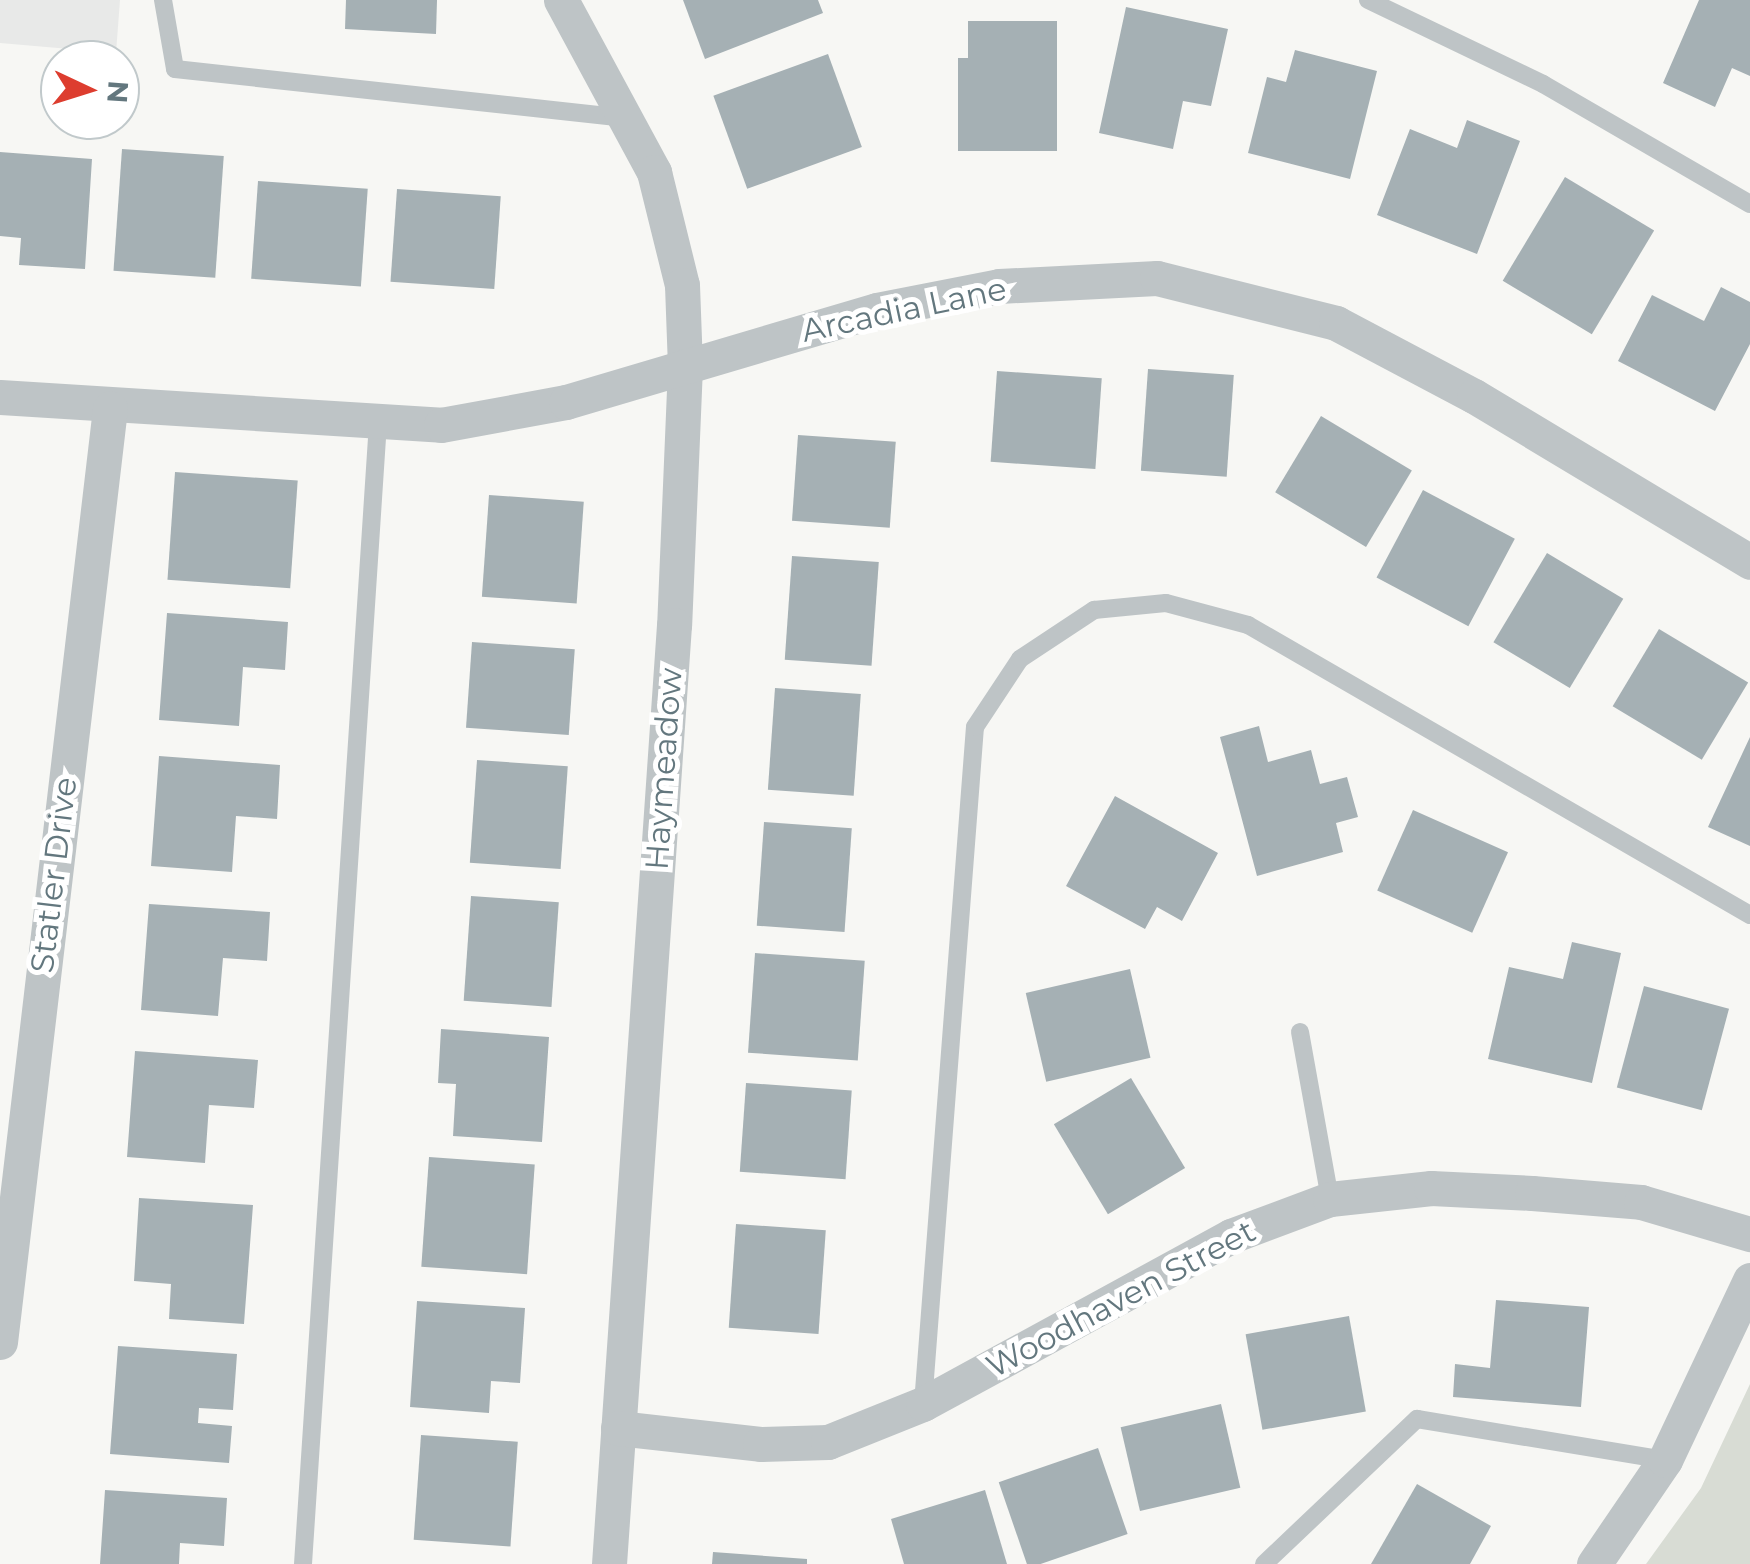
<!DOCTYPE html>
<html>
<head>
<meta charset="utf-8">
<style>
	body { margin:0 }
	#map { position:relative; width:1750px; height:1564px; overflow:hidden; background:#f7f7f4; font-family:Montserrat,sans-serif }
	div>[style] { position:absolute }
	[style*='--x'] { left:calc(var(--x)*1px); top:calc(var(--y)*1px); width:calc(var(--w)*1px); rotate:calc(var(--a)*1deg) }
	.built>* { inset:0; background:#e8e9e8 }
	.green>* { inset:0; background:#d8dcd4 }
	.building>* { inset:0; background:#a5b0b4; transform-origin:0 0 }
	.lane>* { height:18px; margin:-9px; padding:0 9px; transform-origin:9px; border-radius:9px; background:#bec4c6 }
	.street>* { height:35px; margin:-17.5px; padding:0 17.5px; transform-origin:17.5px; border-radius:17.5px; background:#bec4c6 }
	span { translate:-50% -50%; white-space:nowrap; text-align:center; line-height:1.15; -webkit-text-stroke:10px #fff; paint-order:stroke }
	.street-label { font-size:32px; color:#63777e }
	.north { position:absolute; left:40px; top:40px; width:100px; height:100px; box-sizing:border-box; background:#fff; border:2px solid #c1c9cb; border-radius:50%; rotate:94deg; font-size:28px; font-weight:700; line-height:40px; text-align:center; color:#63777e }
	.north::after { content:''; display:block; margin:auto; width:35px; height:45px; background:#dd3d2f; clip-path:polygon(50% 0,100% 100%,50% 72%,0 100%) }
</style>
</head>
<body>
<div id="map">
	<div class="built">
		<i style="clip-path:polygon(0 0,120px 0,116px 53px,0 43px)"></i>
	</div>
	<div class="green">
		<i style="clip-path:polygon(1750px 1384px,1750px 1564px,1646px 1564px,1701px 1488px)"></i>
	</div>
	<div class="building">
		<i style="clip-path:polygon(346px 0,437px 0,436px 34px,345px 29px)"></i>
		<i style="clip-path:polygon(683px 0,818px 0,823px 13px,705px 59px)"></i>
		<i style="clip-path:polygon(1699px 0,1750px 0,1750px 76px,1732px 68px,1715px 107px,1663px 83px)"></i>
		<i style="clip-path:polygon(1126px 7px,1228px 29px,1211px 106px,1183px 101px,1173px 149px,1099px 133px)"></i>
		<i style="clip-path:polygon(968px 21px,1057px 21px,1057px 151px,958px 151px,958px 58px,968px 58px)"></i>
		<i style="clip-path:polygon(1295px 50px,1377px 71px,1350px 179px,1248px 153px,1267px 77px,1286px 82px)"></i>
		<i style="left:828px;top:54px;width:99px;height:122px;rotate:70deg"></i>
		<i style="clip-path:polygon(1467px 120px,1520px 141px,1477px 254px,1377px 215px,1410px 129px,1457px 148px)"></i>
		<i style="left:122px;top:149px;width:102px;height:122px;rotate:4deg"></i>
		<i style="clip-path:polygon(0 152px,92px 159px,85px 269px,19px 265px,21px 238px,0 236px)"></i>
		<i style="left:1565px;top:177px;width:104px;height:121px;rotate:31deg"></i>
		<i style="left:258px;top:181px;width:110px;height:98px;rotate:4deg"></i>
		<i style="left:397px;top:189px;width:104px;height:93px;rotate:4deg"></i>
		<i style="clip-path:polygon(1721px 287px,1750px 302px,1750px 344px,1715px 411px,1618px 361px,1652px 295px,1704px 321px)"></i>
		<i style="left:1148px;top:369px;width:86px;height:102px;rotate:4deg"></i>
		<i style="left:997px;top:371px;width:105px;height:91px;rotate:4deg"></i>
		<i style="left:1321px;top:416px;width:106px;height:89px;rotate:31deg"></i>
		<i style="left:798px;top:435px;width:98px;height:86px;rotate:4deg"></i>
		<i style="left:175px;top:472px;width:123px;height:108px;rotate:4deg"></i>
		<i style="left:1423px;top:490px;width:104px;height:99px;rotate:28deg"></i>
		<i style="left:489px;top:495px;width:95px;height:102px;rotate:4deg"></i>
		<i style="left:1547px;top:553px;width:89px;height:104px;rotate:31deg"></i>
		<i style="left:792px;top:556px;width:87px;height:104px;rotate:4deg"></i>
		<i style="clip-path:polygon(167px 613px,288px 622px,285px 670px,243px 667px,239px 726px,159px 720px)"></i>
		<i style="left:1659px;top:629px;width:104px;height:90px;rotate:31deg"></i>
		<i style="left:472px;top:642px;width:103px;height:86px;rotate:4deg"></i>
		<i style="left:775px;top:688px;width:86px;height:102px;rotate:4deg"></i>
		<i style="clip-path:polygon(1259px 726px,1268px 762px,1311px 750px,1320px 784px,1347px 777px,1358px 817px,1336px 823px,1343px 852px,1257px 876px,1220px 737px)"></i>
		<i style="clip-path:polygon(1750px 737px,1750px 846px,1708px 827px)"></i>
		<i style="clip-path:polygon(159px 756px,280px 765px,277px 819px,236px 816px,232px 872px,151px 866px)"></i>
		<i style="left:477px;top:760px;width:91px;height:103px;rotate:4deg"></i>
		<i style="clip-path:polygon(1115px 796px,1218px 853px,1182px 921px,1157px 907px,1145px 929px,1066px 886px)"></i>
		<i style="left:1413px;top:810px;width:104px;height:88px;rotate:24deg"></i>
		<i style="left:764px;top:822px;width:88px;height:104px;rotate:4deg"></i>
		<i style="left:471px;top:896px;width:88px;height:105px;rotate:4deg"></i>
		<i style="clip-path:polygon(149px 904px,270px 912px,267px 961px,223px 958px,218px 1016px,141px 1010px)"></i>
		<i style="clip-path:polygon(1572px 942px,1621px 953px,1592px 1083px,1488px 1059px,1509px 967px,1563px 979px)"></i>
		<i style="left:755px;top:953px;width:110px;height:100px;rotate:4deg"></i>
		<i style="left:1130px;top:969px;width:91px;height:107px;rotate:77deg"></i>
		<i style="left:1644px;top:986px;width:88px;height:105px;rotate:15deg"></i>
		<i style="clip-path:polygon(441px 1029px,549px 1037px,542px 1142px,453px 1136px,456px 1084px,438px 1083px)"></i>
		<i style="clip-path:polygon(135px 1051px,258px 1060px,254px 1108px,209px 1105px,205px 1163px,127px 1157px)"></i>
		<i style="left:1131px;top:1078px;width:105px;height:90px;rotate:59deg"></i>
		<i style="left:746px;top:1083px;width:106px;height:89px;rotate:4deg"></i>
		<i style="left:429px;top:1157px;width:106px;height:110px;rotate:4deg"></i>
		<i style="clip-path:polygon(139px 1198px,253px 1205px,244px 1324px,169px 1319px,171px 1284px,134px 1281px)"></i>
		<i style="left:736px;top:1224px;width:90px;height:104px;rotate:4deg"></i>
		<i style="clip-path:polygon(1496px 1300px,1589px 1307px,1581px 1407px,1453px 1397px,1455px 1364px,1490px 1368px)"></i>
		<i style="clip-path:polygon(417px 1301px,525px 1308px,520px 1383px,491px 1381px,489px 1413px,410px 1407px)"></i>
		<i style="left:1349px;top:1316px;width:97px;height:105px;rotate:80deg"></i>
		<i style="clip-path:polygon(118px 1346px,237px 1354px,233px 1410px,199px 1408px,198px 1423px,232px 1426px,229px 1463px,110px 1454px)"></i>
		<i style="left:1221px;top:1404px;width:86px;height:103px;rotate:77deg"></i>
		<i style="left:421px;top:1435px;width:97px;height:105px;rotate:4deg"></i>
		<i style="left:1098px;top:1448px;width:91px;height:105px;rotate:71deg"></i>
		<i style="clip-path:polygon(1417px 1484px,1491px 1526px,1470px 1564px,1371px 1564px)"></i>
		<i style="clip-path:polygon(105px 1490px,227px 1498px,224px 1546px,180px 1543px,179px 1564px,100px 1564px)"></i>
		<i style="clip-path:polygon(985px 1490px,1007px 1564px,904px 1564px,891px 1519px)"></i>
		<i style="clip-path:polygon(713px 1552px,807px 1559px,807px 1564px,712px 1564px)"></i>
	</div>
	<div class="lane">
		<i style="--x:163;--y:0;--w:70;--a:80.1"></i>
		<i style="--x:175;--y:69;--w:451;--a:6.2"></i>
		<i style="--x:1368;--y:0;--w:194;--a:25.6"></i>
		<i style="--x:1543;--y:84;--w:239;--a:30.1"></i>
		<i style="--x:1300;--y:1032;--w:170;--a:79.8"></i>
		<i style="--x:923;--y:1404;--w:679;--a:-85.61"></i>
		<i style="--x:975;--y:727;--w:82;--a:-56.5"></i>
		<i style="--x:1020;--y:659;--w:89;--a:-33.5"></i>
		<i style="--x:1094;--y:610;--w:72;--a:-5.6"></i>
		<i style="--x:1166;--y:603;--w:85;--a:15"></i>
		<i style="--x:1248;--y:625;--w:580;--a:30.01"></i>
		<i style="--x:303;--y:1564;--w:1142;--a:-86.24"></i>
		<i style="--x:1264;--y:1564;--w:211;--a:-43.5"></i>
		<i style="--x:1417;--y:1419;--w:251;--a:9.4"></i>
	</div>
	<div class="street">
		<i style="--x:561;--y:0;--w:196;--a:61.6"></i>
		<i style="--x:654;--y:172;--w:116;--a:76.1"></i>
		<i style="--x:682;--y:285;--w:81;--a:87.9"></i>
		<i style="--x:685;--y:366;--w:259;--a:92.4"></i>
		<i style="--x:674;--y:625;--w:941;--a:93.96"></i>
		<i style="--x:0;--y:397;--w:442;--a:3.6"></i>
		<i style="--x:441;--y:425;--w:127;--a:-10.4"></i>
		<i style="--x:566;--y:402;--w:324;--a:-16.5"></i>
		<i style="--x:877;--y:310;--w:124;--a:-11.1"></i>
		<i style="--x:999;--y:286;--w:158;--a:-2.9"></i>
		<i style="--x:1157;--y:278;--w:185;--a:14.1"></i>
		<i style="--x:1336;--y:323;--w:156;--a:27.9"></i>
		<i style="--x:1474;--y:396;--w:322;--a:31"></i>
		<i style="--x:0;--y:1342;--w:940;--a:-83.28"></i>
		<i style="--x:618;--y:1428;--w:143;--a:6.4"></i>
		<i style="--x:760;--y:1444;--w:68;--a:-1.7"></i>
		<i style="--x:828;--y:1442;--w:102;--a:-21.8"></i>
		<i style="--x:923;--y:1404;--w:351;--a:-28.6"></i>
		<i style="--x:1231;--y:1236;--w:106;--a:-20.5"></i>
		<i style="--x:1330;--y:1199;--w:102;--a:-6.2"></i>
		<i style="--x:1431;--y:1188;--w:101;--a:2.8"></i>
		<i style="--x:1532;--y:1193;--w:109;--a:4.7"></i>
		<i style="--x:1641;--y:1202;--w:114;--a:16.4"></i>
		<i style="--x:1594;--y:1564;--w:126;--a:-55.7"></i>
		<i style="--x:1665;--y:1460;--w:199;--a:-64.7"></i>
	</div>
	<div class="street-label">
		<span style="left:904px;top:310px;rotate:-12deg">Arcadia Lane</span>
		<span style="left:664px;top:769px;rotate:-86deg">Haymeadow</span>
		<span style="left:54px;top:875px;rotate:-83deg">Statler Drive</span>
		<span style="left:1121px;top:1299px;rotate:-28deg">Woodhaven Street</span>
	</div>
	<div class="north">N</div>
</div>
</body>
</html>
